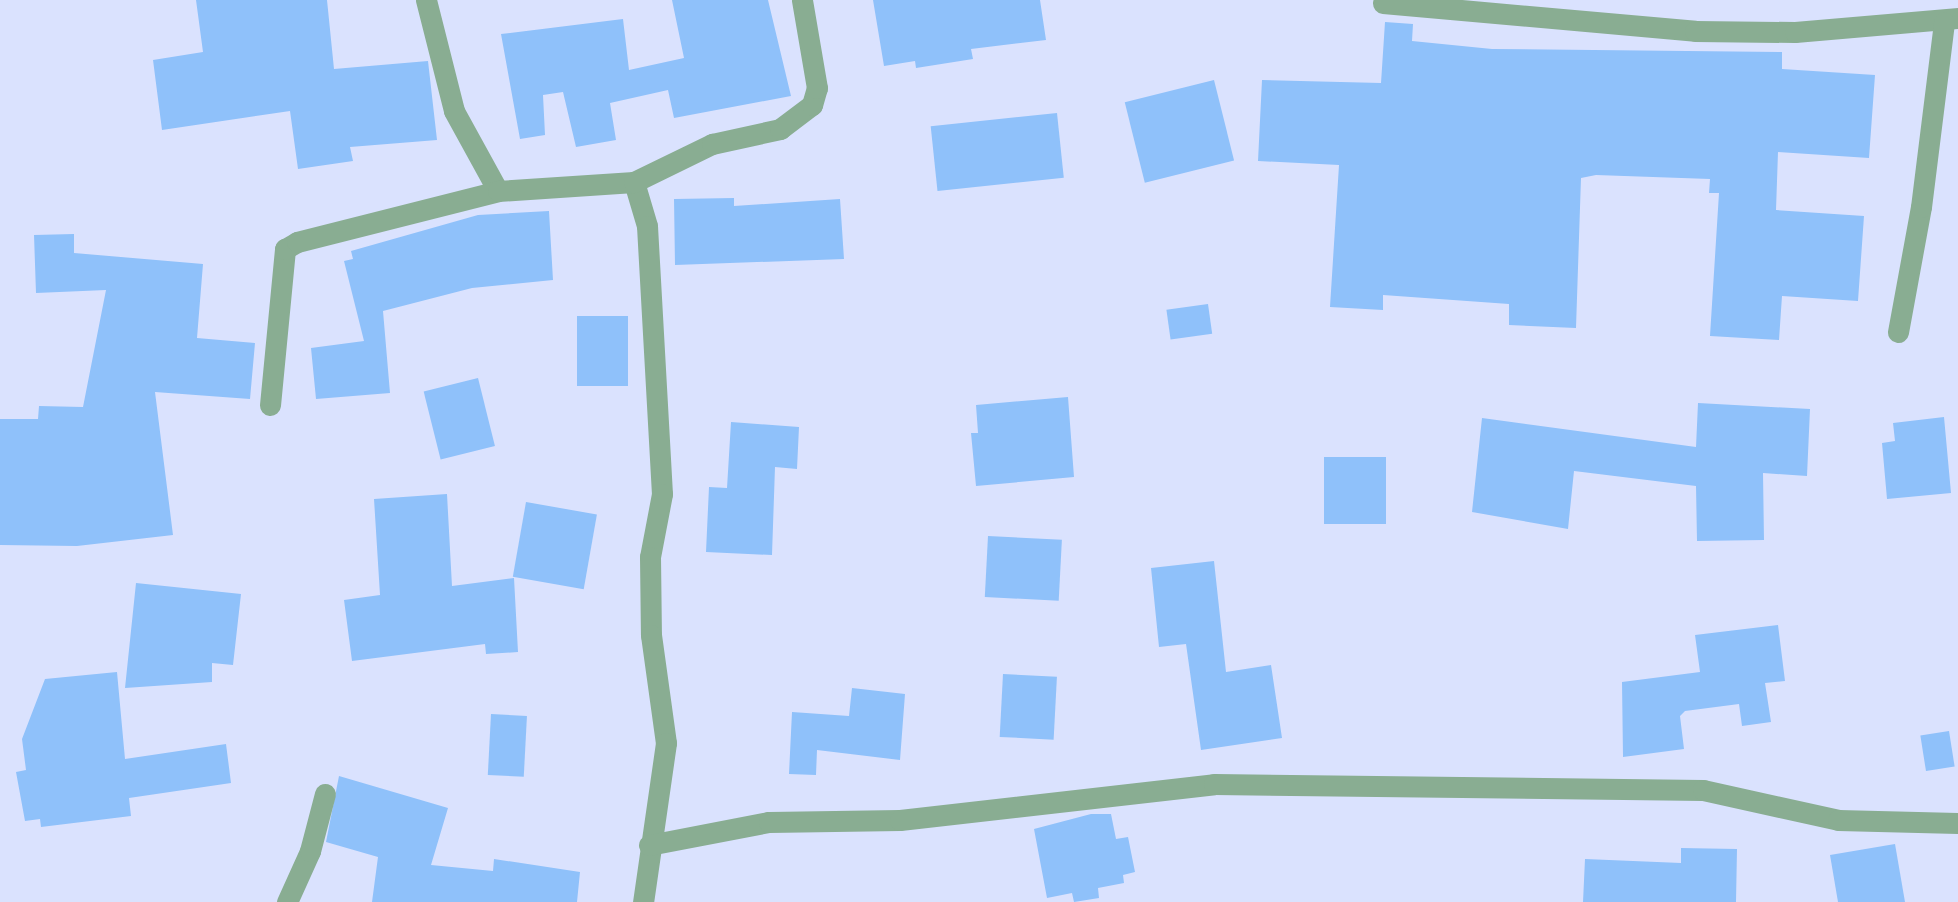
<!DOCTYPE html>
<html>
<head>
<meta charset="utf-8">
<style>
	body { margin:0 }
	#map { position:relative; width:1958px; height:902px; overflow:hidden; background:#dae2fe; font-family:Helvetica,sans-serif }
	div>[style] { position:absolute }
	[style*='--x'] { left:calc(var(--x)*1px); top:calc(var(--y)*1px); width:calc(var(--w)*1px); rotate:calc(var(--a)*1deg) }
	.building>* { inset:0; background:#8fc1fa; transform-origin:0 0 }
	.street>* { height:21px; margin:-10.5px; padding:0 10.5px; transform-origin:10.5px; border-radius:10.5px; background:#89ad92 }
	span { translate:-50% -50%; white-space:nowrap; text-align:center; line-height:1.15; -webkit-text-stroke:5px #fff; paint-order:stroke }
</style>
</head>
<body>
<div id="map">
	<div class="building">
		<i style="clip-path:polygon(196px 0,327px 0,334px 69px,428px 61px,437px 140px,350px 147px,353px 161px,298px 169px,290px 111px,162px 130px,153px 60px,203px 52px)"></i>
		<i style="clip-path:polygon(672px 0,768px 0,791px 96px,674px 118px,668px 90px,610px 103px,616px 140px,576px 147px,563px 92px,543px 95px,545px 135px,520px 139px,501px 34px,623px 19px,629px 70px,684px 58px)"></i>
		<i style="clip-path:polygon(873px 0,1040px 0,1046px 40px,971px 49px,973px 59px,916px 68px,915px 61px,884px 66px)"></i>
		<i style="clip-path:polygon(1385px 22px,1413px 24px,1412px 41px,1492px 49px,1782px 52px,1782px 69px,1875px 75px,1869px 158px,1778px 152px,1776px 210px,1864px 216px,1858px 301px,1782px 296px,1779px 340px,1710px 336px,1719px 193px,1709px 193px,1710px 179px,1596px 175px,1581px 178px,1576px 328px,1509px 325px,1509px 304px,1383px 295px,1383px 310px,1330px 307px,1339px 165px,1258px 161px,1262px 80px,1381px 83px)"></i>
		<i style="left:1214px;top:80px;width:83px;height:92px;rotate:76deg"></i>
		<i style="left:1057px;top:113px;width:65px;height:127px;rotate:84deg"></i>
		<i style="clip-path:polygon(734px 198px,734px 206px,840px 199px,844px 259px,675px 265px,674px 199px)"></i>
		<i style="clip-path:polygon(549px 211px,553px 280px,472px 288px,383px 311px,390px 393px,316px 399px,311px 348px,364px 341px,344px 261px,353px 259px,351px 251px,478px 215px)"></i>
		<i style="clip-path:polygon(74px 234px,74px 253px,203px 264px,197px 338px,255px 343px,250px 399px,155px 392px,173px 535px,77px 546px,0 545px,0 419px,38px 419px,39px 406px,83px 407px,106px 290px,36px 293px,34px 235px)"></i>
		<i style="left:1208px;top:304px;width:30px;height:42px;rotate:82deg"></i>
		<i style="left:577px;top:316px;width:51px;height:70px"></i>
		<i style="left:478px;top:378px;width:70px;height:56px;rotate:76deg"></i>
		<i style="clip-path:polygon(1068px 397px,1074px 477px,976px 486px,971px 433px,978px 433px,976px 405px)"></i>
		<i style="clip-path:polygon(1698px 403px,1810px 409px,1807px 476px,1763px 473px,1764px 540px,1697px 541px,1696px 486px,1574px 471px,1568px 529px,1472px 512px,1482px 418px,1696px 447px)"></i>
		<i style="clip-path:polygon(1944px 417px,1951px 493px,1887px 499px,1882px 443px,1895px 441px,1893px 423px)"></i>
		<i style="clip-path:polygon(731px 422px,799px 427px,797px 469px,775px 467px,772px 555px,706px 552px,709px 487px,727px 488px)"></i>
		<i style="left:1324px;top:457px;width:62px;height:67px"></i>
		<i style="clip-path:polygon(447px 494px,452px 586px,514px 578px,518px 652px,486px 654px,485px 644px,352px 661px,344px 600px,380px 595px,374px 499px)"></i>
		<i style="left:526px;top:502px;width:72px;height:76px;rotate:10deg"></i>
		<i style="left:988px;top:536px;width:74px;height:61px;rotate:3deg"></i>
		<i style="clip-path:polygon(1214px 561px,1226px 672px,1271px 665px,1282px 738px,1201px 750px,1186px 644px,1159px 647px,1151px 568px)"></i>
		<i style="clip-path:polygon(136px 583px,241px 594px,233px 665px,212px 663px,212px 682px,125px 688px)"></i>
		<i style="clip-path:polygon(1778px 625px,1785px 681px,1765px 683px,1771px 722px,1742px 726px,1739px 704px,1685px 711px,1680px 716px,1684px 749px,1623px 757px,1622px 682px,1700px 672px,1695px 635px)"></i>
		<i style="clip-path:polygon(117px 672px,125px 759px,226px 744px,231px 783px,129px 798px,131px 816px,41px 827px,40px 819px,25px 821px,16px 772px,26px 770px,22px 739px,45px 679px)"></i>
		<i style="left:1003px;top:674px;width:54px;height:63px;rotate:3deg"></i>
		<i style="clip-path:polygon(852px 688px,905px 694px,900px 760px,817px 750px,816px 775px,789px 774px,792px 712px,849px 716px)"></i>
		<i style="left:491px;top:714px;width:36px;height:61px;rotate:3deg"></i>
		<i style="left:1949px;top:731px;width:36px;height:29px;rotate:81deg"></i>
		<i style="clip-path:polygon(339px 776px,448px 808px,431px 865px,493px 871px,494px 859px,580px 872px,577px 902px,372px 902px,378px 857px,326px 842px)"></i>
		<i style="clip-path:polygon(1091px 814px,1111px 814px,1116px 839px,1128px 837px,1135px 872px,1123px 875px,1124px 883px,1098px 888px,1099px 898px,1074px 902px,1072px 893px,1047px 898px,1034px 829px)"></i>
		<i style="clip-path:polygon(1895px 844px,1905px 902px,1838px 902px,1830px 855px)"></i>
		<i style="clip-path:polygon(1681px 848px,1737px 849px,1736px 902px,1583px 902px,1585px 859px,1681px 863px)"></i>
	</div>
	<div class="street">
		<i style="--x:426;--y:0;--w:114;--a:75.8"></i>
		<i style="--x:454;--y:111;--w:91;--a:61.2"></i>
		<i style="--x:1383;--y:3;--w:313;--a:5.1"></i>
		<i style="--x:1695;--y:31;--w:100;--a:0.6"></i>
		<i style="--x:1795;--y:32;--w:164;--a:-4.9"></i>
		<i style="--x:634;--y:182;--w:46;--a:73.5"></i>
		<i style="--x:647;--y:226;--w:268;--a:86.8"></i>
		<i style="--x:662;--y:494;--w:64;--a:100.8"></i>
		<i style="--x:650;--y:557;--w:78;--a:89.3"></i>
		<i style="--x:651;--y:635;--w:109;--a:82.1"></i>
		<i style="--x:666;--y:743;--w:161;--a:98.2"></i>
		<i style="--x:1898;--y:332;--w:127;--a:-79.6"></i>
		<i style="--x:1921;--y:207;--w:186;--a:-82.9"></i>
		<i style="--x:270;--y:405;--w:157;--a:-84.5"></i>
		<i style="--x:285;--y:249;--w:14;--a:-30"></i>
		<i style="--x:297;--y:242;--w:207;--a:-14.2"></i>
		<i style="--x:498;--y:191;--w:136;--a:-3.8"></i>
		<i style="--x:634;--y:182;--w:87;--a:-26"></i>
		<i style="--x:712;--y:144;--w:70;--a:-12.4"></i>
		<i style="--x:780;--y:129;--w:40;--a:-37"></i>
		<i style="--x:812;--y:105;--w:18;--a:-74"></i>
		<i style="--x:817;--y:88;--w:89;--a:-99.7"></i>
		<i style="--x:649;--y:845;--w:122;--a:-10.9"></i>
		<i style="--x:769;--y:822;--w:131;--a:-0.9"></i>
		<i style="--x:900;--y:820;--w:316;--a:-6.5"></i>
		<i style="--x:1214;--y:784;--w:489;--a:0.7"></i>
		<i style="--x:1703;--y:790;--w:138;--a:12.5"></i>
		<i style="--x:1838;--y:820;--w:120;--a:1.4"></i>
		<i style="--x:287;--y:902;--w:56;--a:-65.7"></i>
		<i style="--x:310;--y:851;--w:59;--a:-75.3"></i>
	</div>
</div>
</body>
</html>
